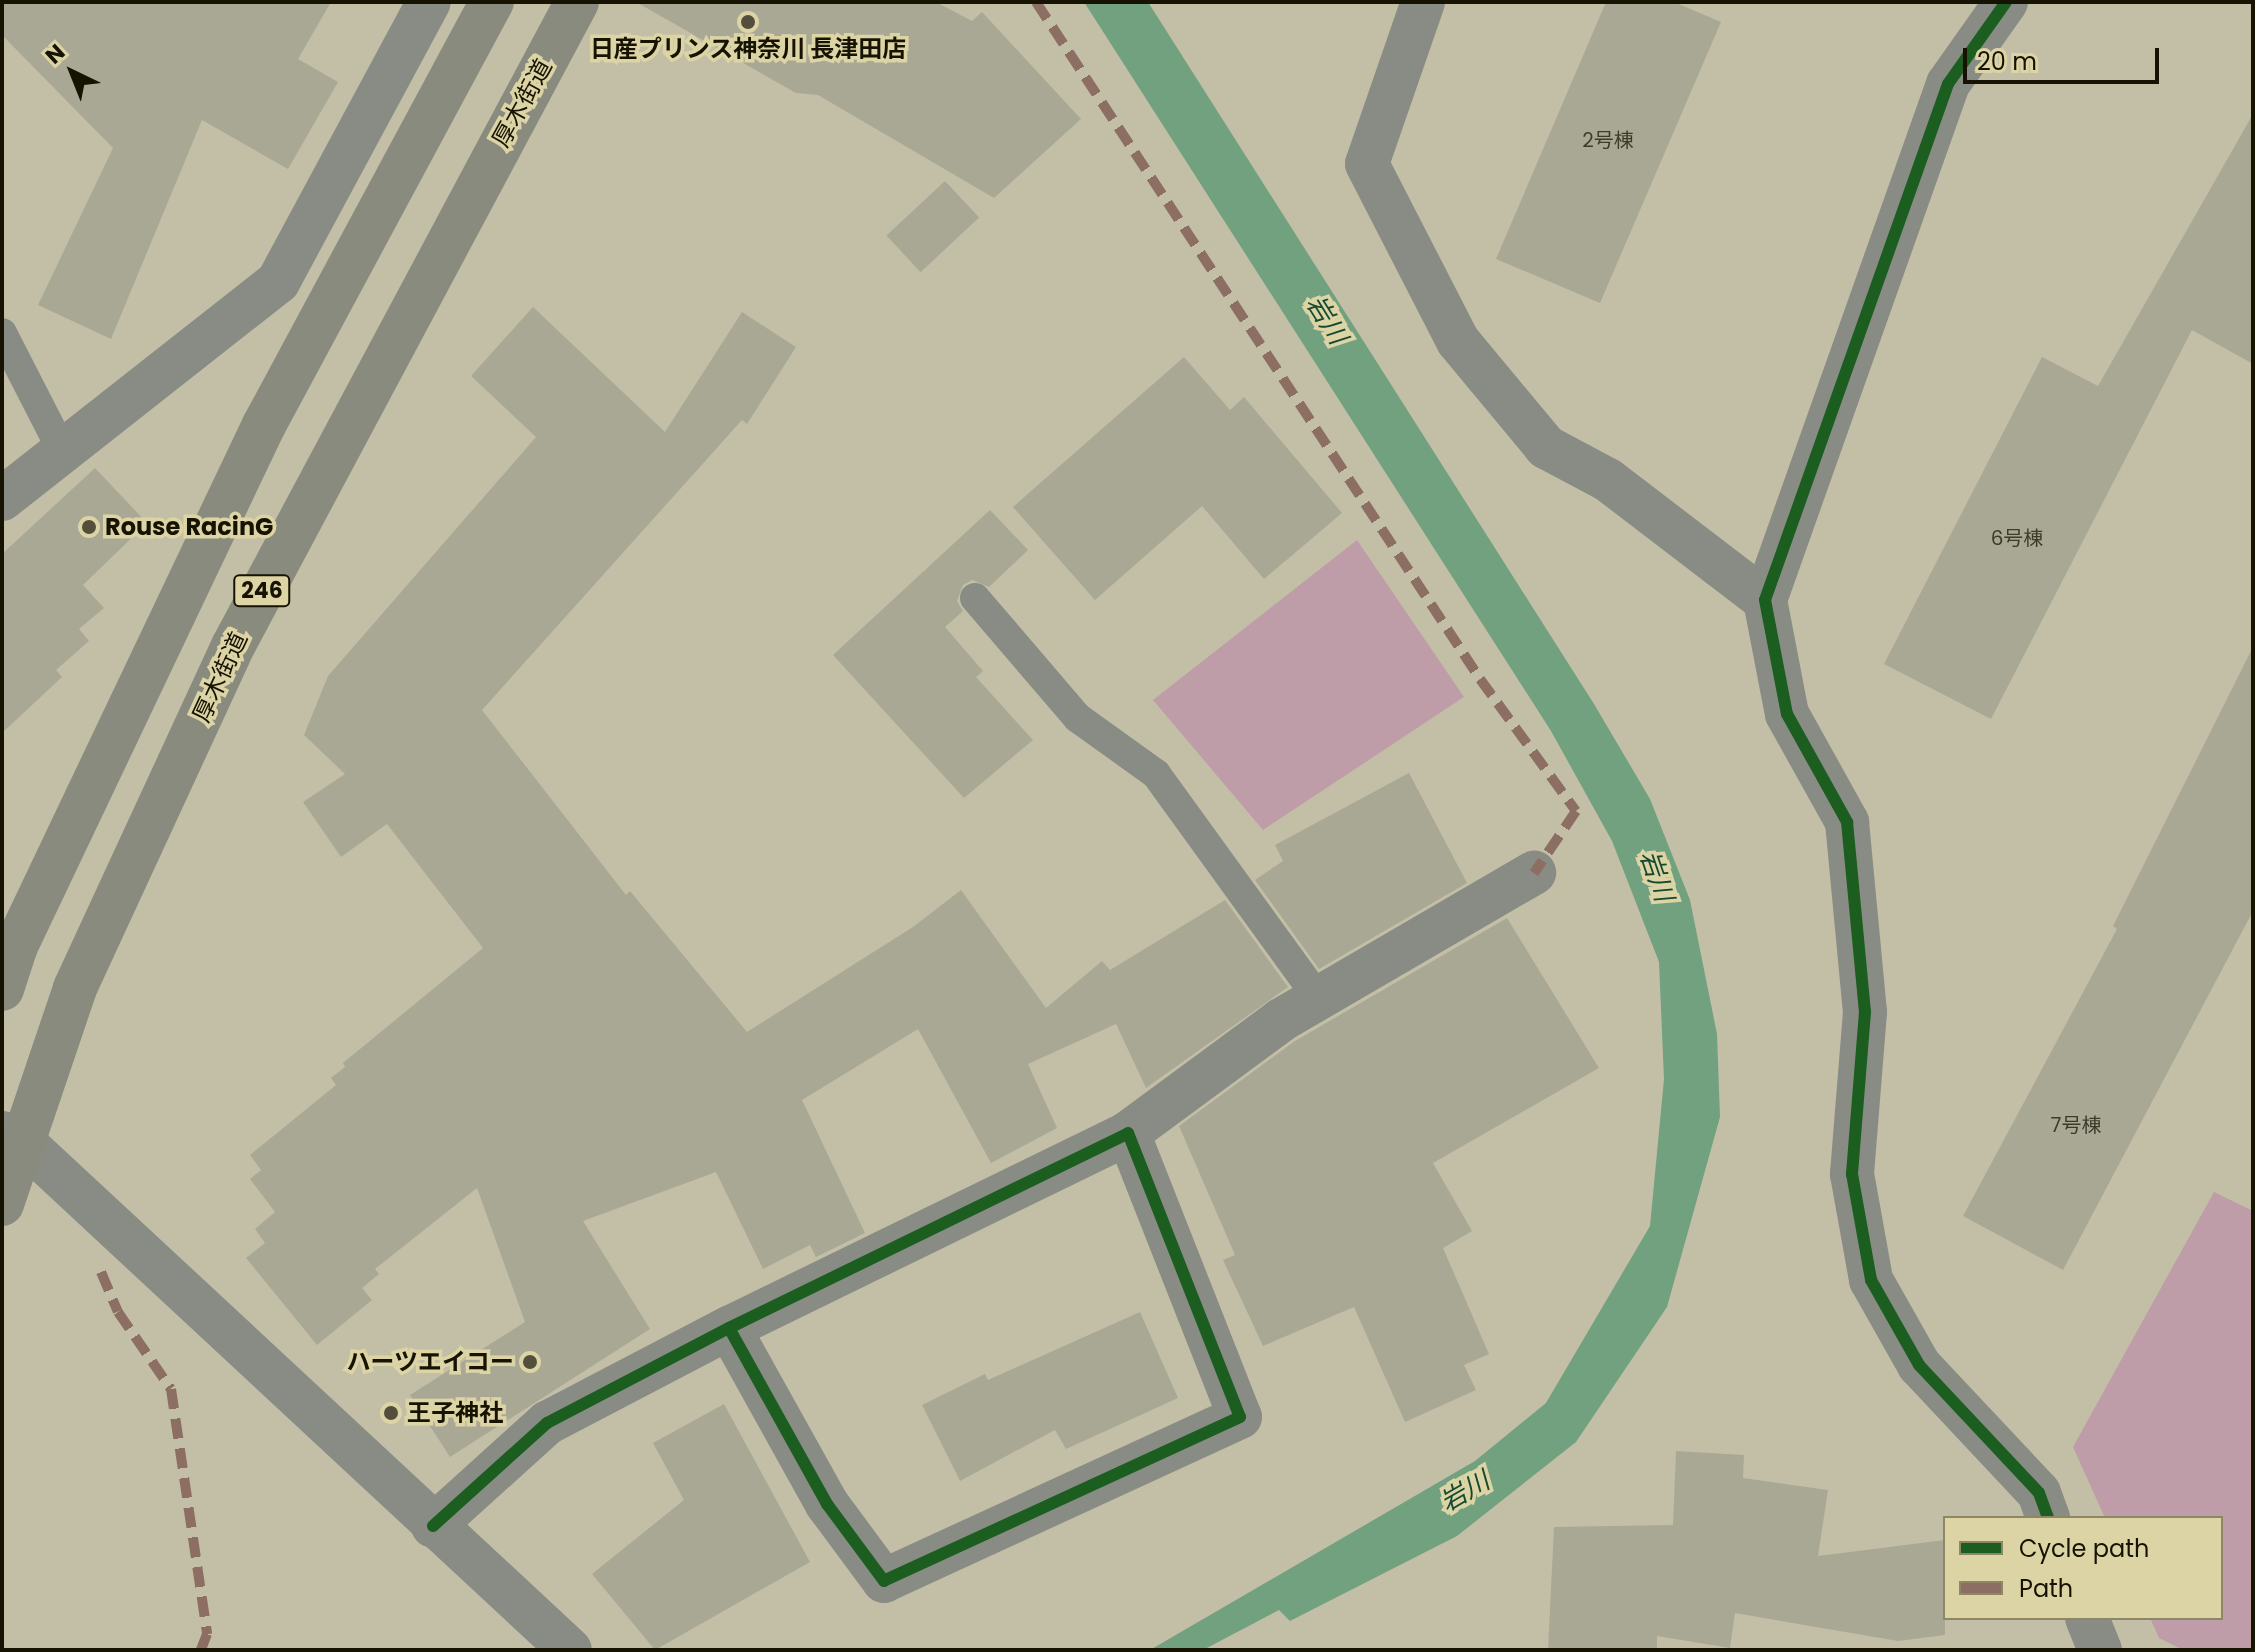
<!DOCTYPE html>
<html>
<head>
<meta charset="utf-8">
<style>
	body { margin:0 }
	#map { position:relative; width:2255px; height:1652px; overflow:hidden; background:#c3bfa6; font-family:Poppins,"Noto Sans JP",sans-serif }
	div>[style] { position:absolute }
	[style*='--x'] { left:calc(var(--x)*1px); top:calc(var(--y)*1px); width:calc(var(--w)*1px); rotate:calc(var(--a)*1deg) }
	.green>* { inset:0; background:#bf9da8 }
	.water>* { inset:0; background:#72a17f }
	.building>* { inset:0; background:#a9a895; transform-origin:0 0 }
	.service>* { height:30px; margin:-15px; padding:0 15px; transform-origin:15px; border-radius:15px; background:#898c84 }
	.minor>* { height:44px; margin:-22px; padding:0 22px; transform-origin:22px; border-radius:22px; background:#898c84 }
	.tertiary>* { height:44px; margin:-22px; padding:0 22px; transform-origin:22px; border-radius:22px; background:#898c84 }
	.trunk>* { height:44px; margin:-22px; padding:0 22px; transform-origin:22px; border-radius:22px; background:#8a8b7f }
	.quiet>* { height:10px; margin-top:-5px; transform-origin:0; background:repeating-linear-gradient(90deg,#8d6e63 0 20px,transparent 0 30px) }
	.cycleway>* { height:12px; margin:-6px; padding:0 6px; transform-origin:6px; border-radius:6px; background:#1b5e20 }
	.dots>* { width:22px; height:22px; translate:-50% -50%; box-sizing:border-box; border:4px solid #ddd4a6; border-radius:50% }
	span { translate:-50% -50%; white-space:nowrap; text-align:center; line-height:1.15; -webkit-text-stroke:7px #ddd4a6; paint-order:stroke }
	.number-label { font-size:20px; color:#3d3b2a }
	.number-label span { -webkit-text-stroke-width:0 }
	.shield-label span { padding:2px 6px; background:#ddd4a6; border:2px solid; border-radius:6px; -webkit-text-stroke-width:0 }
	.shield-label { font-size:22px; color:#161303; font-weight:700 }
	.poi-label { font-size:24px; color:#161303; font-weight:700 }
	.left { translate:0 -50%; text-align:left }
	.right { translate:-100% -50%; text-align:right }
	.street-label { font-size:24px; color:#161303 }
	.water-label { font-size:26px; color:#154a30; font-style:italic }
	.frame { position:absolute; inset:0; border:4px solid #161303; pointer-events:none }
	.legend { position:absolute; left:1943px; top:1516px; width:280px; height:104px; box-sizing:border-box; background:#ddd4a6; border:2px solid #8d8765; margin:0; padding:10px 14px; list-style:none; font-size:24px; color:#161303 }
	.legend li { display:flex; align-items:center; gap:16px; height:40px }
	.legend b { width:40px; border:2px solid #8d8765 }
	.north { position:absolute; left:32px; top:32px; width:80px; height:80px; -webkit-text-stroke:6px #ddd4a6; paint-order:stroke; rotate:317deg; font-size:22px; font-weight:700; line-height:32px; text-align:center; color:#161303 }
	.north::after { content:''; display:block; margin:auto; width:28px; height:36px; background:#161303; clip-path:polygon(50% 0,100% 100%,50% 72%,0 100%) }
	.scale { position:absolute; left:1963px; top:48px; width:196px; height:36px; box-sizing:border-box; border:4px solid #161303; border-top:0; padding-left:10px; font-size:24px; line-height:28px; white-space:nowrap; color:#161303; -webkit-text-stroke:6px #ddd4a6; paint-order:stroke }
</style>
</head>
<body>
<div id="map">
	<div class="green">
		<i style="clip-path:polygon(1357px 540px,1464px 697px,1263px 830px,1153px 700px)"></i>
		<i style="clip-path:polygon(2214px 1192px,2253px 1211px,2253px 1648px,2248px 1650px,2183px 1650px,2159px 1638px,2150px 1618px,2221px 1618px,2221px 1518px,2105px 1518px,2073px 1447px)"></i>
	</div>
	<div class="water">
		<i style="clip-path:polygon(1084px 2px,1148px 2px,1594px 704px,1650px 799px,1690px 900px,1717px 1034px,1720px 1117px,1667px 1307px,1576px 1442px,1457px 1536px,1290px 1621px,1279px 1610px,1203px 1650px,1150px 1650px,1475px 1461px,1546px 1403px,1650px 1226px,1664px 1079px,1659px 962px,1612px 841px,1551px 731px)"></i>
	</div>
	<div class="building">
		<i style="clip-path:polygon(2px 2px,331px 2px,298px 59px,338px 82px,288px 169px,202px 120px,111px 339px,38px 305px,113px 148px,2px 35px)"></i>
		<i style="clip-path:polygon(636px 2px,936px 2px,972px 21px,982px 12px,1081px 119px,994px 198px,818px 95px,796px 93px)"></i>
		<i style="clip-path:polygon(1606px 2px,1674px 2px,1721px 22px,1600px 303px,1496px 259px)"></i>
		<i style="clip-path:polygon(2253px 114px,2253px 364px,2192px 330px,1991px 719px,1884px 664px,2042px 357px,2098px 386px)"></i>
		<i style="left:945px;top:181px;width:50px;height:80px;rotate:47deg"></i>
		<i style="clip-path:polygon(533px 307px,665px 432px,742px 312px,796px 347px,747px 424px,742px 420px,482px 710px,626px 895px,630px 891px,747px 1032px,913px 927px,961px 890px,1046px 1008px,1102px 961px,1110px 970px,1225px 900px,1288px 987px,1146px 1088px,1116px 1024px,1028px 1064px,1057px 1128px,991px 1163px,918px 1029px,802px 1100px,865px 1233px,816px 1257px,810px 1245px,763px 1269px,716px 1172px,583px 1221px,650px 1329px,450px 1457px,410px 1395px,525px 1322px,477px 1188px,375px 1269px,379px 1274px,362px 1288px,372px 1300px,317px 1345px,246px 1258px,265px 1243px,255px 1229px,275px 1212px,250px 1179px,261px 1170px,250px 1155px,336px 1085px,331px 1078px,345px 1067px,343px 1063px,483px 948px,387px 824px,341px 857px,303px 802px,345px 774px,304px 735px,328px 676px,536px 437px,471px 376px)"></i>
		<i style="clip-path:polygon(1184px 357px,1230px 410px,1244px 397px,1342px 513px,1264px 579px,1202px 506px,1095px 600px,1013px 507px)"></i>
		<i style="clip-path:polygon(95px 468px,147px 523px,83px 585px,104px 608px,79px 629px,89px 641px,56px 670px,62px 677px,2px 733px,2px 554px)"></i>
		<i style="clip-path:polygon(990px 510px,1028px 550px,989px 587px,972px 580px,963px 585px,957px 601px,963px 611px,945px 627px,983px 671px,976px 677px,1033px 740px,964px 798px,833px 655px)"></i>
		<i style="clip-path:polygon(2253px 647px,2253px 911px,2063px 1270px,1963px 1216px,2117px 929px,2113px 926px)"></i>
		<i style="clip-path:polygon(1409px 773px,1467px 883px,1319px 969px,1255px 880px,1283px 861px,1275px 845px)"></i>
		<i style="clip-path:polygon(1507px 918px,1599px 1068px,1433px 1163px,1472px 1231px,1443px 1248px,1489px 1354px,1464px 1365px,1476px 1390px,1405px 1422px,1354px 1307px,1263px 1346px,1223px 1260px,1235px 1255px,1179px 1126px,1295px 1041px)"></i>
		<i style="clip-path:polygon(1140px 1312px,1178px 1398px,1066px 1449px,1055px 1430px,960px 1481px,922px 1405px,985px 1374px,988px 1380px)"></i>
		<i style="clip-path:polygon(724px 1404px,810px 1562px,655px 1650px,592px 1574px,684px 1500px,653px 1443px)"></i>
		<i style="clip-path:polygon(1676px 1451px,1744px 1455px,1743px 1478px,1828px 1490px,1818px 1556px,1945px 1540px,1945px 1635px,1898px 1641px,1735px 1613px,1730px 1648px,1657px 1636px,1657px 1650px,1548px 1650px,1554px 1527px,1673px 1525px)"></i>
	</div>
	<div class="service">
		<i style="--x:2;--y:333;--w:134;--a:62.9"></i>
		<i style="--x:975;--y:598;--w:158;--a:49.4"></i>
		<i style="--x:1078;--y:718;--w:96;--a:35.7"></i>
		<i style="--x:1156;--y:774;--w:276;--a:54.1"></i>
	</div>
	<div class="minor">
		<i style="--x:2;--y:499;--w:351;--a:-38.2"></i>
		<i style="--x:278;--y:282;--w:318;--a:-61.7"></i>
		<i style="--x:1128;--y:1133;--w:190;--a:-36.4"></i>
		<i style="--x:1281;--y:1020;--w:293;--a:-30.2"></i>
		<i style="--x:433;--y:1526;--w:154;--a:-42.1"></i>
		<i style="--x:547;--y:1423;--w:205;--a:-27.6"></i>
		<i style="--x:729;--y:1328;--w:444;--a:-26"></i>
		<i style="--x:1128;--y:1133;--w:305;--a:68.5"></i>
		<i style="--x:1240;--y:1417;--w:392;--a:155.3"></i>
		<i style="--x:884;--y:1581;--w:96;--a:-126.5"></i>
		<i style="--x:827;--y:1504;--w:201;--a:-119.1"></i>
	</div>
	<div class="tertiary">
		<i style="--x:1423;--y:2;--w:171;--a:109.1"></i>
		<i style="--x:1367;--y:164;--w:199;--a:62.8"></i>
		<i style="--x:1458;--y:341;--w:138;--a:50.3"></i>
		<i style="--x:1546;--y:447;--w:70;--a:28"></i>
		<i style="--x:1608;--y:480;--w:198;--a:37.4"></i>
		<i style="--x:2006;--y:2;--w:100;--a:125.3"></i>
		<i style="--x:1948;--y:84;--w:547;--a:109.53"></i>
		<i style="--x:1765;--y:600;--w:116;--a:79.1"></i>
		<i style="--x:1787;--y:714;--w:124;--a:60.9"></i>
		<i style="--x:1847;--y:822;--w:191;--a:84.6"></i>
		<i style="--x:1865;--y:1012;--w:163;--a:94.6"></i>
		<i style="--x:1852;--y:1174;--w:108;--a:79.8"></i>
		<i style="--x:1871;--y:1280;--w:98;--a:60.5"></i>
		<i style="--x:1919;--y:1365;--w:175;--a:46.8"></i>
		<i style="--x:2039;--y:1493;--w:27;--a:70"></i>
		<i style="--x:2;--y:1133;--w:20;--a:20"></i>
		<i style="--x:21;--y:1140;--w:749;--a:42.89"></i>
		<i style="--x:2087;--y:1618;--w:35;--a:68"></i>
	</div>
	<div class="trunk">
		<i style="--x:2;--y:989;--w:45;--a:-72"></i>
		<i style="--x:16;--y:946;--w:577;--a:-64.55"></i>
		<i style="--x:264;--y:425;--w:481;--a:-61.7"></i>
		<i style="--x:2;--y:1204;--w:228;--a:-71.3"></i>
		<i style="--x:75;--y:988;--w:377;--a:-65.2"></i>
		<i style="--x:233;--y:646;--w:730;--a:-61.89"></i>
	</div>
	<div class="quiet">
		<i style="--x:1036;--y:2;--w:810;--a:56.74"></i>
		<i style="--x:1480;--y:679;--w:163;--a:54"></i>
		<i style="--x:1576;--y:811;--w:75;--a:124.1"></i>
		<i style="--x:101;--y:1272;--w:43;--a:67"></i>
		<i style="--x:118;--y:1312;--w:93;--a:55.5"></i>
		<i style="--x:171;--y:1389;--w:248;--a:81.6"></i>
		<i style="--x:207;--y:1634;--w:17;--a:111"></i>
	</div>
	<div class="cycleway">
		<i style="--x:2006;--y:2;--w:100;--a:125.3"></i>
		<i style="--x:1948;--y:84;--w:547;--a:109.53"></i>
		<i style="--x:1765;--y:600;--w:116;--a:79.1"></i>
		<i style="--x:1787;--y:714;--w:124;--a:60.9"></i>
		<i style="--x:1847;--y:822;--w:191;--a:84.6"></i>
		<i style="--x:1865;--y:1012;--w:163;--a:94.6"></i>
		<i style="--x:1852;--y:1174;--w:108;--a:79.8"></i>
		<i style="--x:1871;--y:1280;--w:98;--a:60.5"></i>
		<i style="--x:1919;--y:1365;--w:175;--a:46.8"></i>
		<i style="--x:2039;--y:1493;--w:27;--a:70"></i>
		<i style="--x:433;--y:1526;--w:154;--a:-42.1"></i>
		<i style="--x:547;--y:1423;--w:205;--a:-27.6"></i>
		<i style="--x:729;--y:1328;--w:444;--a:-26"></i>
		<i style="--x:1128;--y:1133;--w:305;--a:68.5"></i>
		<i style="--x:1240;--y:1417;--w:392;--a:155.3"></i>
		<i style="--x:884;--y:1581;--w:96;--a:-126.5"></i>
		<i style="--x:827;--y:1504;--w:201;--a:-119.1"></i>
	</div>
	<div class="dots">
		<i style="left:748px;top:22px;background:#534f3c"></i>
		<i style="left:89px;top:527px;background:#534f3c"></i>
		<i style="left:530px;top:1362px;background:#534f3c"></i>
		<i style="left:391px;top:1413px;background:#534f3c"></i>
	</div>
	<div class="number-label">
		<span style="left:1608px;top:140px">2号棟</span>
		<span style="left:2017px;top:538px">6号棟</span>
		<span style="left:2076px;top:1125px">7号棟</span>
	</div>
	<div class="shield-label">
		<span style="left:262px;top:591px">246</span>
	</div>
	<div class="poi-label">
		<span style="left:748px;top:49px">日産プリンス神奈川 長津田店</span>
		<span class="left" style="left:105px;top:527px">Rouse RacinG</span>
		<span class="right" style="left:514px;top:1362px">ハーツエイコー</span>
		<span class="left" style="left:407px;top:1413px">王子神社</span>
	</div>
	<div class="street-label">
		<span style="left:522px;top:103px;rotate:-61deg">厚木街道</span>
		<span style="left:220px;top:677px;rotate:-65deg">厚木街道</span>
	</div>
	<div class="water-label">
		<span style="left:1326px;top:320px;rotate:58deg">岩川</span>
		<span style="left:1656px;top:876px;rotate:71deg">岩川</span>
		<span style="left:1465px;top:1492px;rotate:-30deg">岩川</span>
	</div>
	<div class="frame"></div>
	<ul class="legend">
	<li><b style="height:10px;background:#1b5e20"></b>Cycle path</li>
	<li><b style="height:10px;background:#8d6e63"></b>Path</li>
	</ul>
	<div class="north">N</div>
	<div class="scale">20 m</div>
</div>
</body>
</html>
